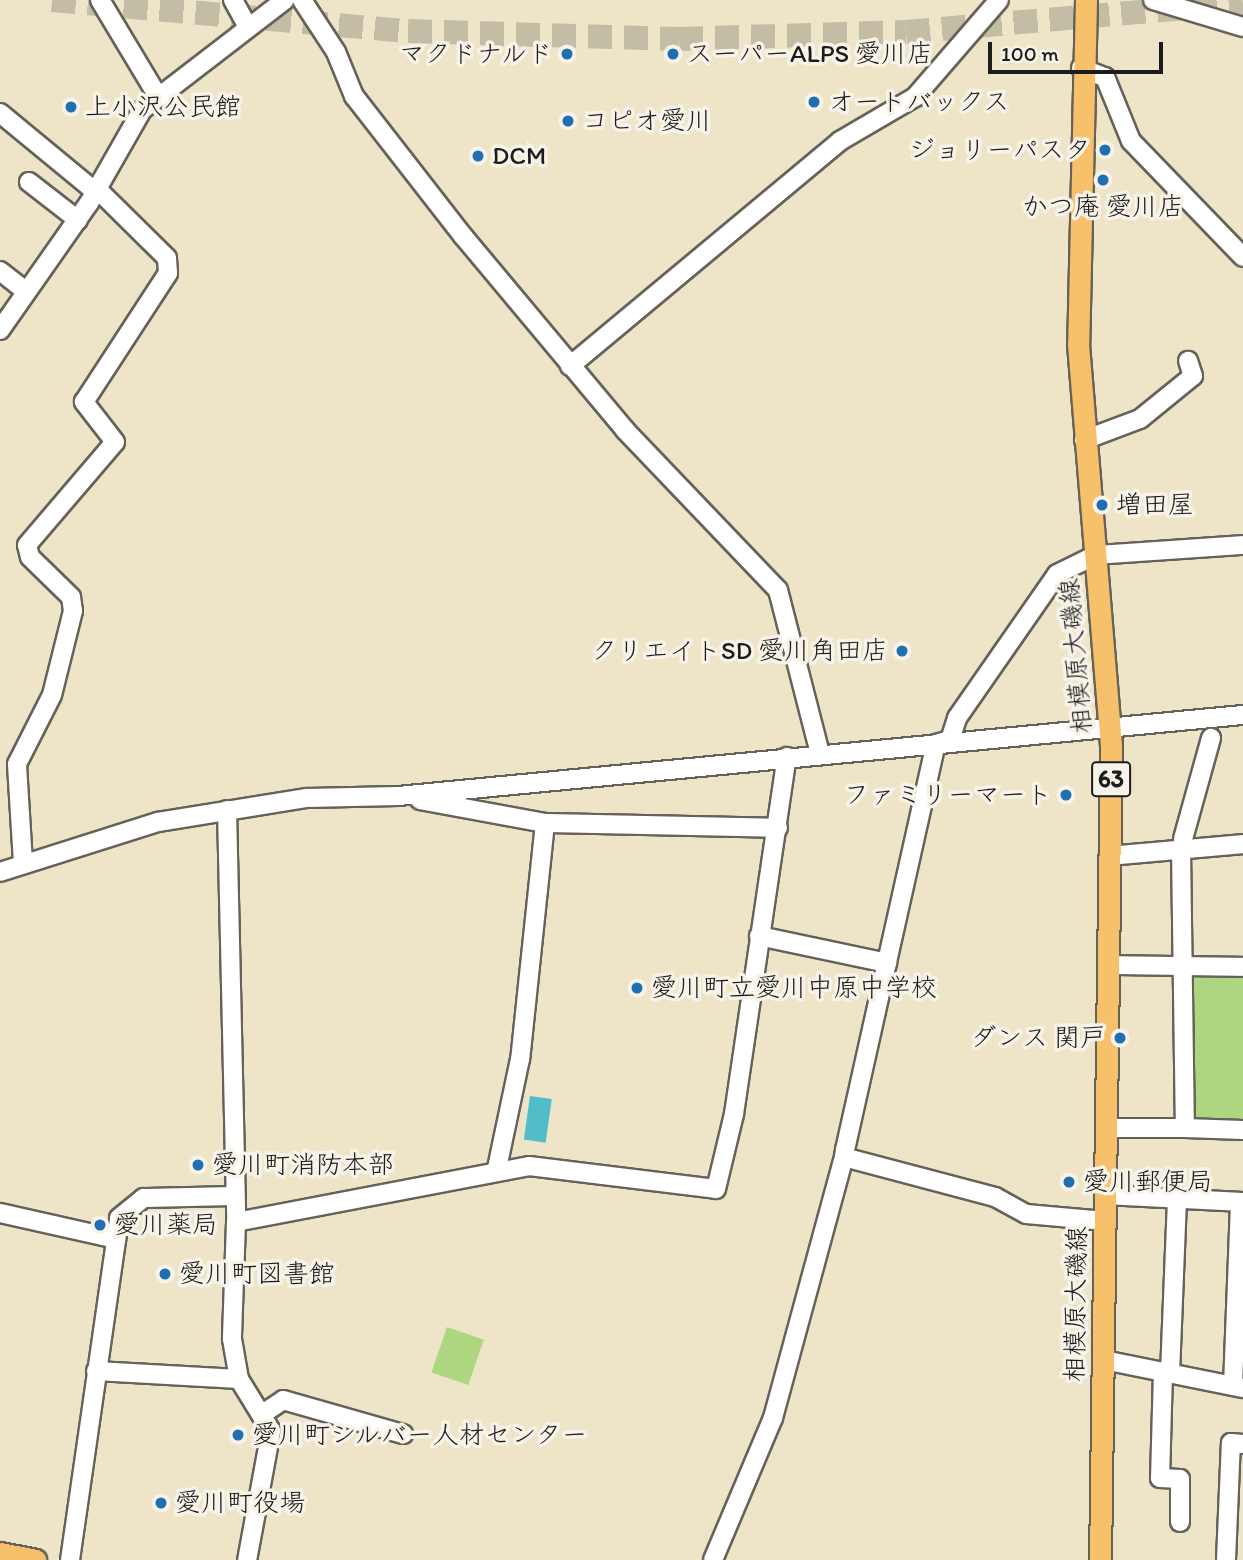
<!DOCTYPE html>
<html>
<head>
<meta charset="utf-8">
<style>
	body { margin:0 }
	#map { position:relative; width:1243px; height:1560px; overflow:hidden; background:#eee5c9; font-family:Itim,"Klee One",sans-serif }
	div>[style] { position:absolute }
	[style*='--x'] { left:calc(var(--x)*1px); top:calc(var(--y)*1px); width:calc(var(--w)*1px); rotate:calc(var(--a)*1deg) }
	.green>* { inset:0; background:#aed680; transform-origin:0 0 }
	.water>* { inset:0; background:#50bdc8; transform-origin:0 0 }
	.highway-tunnel>* { height:24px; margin-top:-12px; transform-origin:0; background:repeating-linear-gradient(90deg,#c4bda6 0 24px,transparent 0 36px) }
	.roads { filter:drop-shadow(2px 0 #666259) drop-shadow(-2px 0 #666259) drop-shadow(0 2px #666259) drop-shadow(0 -2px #666259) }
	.minor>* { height:18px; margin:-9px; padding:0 9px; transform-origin:9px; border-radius:9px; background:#fff }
	.major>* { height:21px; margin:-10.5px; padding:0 10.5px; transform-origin:10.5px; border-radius:10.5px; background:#f7c06b }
	.dots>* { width:19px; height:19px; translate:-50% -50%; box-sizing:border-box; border:4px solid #f7f3e8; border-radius:50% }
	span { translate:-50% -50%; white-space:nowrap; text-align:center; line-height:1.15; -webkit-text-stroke:7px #f7f3e8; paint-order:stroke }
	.shield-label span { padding:2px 5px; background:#f7f3e8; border:2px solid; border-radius:5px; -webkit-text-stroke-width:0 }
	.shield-label { font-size:24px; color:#1c1c1c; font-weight:700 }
	.poi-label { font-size:26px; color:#1c1c1c }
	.right { translate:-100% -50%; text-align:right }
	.left { translate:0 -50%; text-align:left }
	.street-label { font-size:26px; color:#1c1c1c }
	.scale { position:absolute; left:988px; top:42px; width:175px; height:32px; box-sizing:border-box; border:4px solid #1c1c1c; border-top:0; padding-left:9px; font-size:21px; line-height:24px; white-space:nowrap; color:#1c1c1c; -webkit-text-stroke:5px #f7f3e8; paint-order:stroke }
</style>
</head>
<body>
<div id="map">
	<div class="green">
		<i style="left:1243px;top:971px;width:154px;height:59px;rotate:90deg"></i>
		<i style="left:447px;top:1327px;width:39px;height:48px;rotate:19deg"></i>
	</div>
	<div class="water">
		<i style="left:530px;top:1096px;width:22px;height:44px;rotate:8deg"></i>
	</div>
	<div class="highway-tunnel">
		<i style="--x:52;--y:0;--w:357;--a:5"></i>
		<i style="--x:408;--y:31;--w:271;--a:1.7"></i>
		<i style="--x:679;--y:39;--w:227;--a:-1.8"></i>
		<i style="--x:906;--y:32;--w:338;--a:-4.9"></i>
	</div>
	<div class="roads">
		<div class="minor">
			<i style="--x:100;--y:0;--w:111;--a:59"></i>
			<i style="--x:233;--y:0;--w:31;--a:61"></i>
			<i style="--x:302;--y:0;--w:62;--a:56.8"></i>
			<i style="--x:336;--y:52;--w:48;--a:67.8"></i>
			<i style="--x:354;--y:96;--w:177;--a:52.1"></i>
			<i style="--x:463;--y:236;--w:253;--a:50.1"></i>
			<i style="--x:625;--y:430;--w:221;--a:46.3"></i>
			<i style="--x:778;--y:590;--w:169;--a:75.6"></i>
			<i style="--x:1153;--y:0;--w:94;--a:16.7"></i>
			<i style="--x:1081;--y:68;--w:26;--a:21"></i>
			<i style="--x:1105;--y:77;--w:69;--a:67.9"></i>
			<i style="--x:1131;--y:141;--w:161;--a:46"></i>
			<i style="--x:0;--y:113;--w:124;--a:39.5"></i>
			<i style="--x:29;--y:182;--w:62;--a:37.8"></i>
			<i style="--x:0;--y:271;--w:33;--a:38"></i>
			<i style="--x:0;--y:330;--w:155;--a:-55"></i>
			<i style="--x:89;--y:203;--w:107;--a:-60.3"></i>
			<i style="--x:142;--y:110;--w:180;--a:-37.6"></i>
			<i style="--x:570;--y:366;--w:351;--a:-39.8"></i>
			<i style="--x:840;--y:141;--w:87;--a:-30.4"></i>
			<i style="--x:915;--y:97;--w:128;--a:-49.1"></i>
			<i style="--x:1084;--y:440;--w:60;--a:-20.6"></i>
			<i style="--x:1140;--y:419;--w:68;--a:-39.1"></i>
			<i style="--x:1193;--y:376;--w:16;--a:-108"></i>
			<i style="--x:420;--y:800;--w:127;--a:10.4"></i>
			<i style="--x:545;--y:823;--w:237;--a:96"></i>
			<i style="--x:520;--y:1059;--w:111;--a:101.9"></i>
			<i style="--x:227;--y:810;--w:412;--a:88.7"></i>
			<i style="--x:236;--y:1222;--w:117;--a:92"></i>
			<i style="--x:232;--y:1339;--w:41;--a:80.1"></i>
			<i style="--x:239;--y:1379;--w:61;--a:58.4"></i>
			<i style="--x:271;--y:1431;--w:131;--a:100.5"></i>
			<i style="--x:545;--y:823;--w:233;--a:1.2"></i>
			<i style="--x:1183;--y:839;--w:105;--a:-74.5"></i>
			<i style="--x:1181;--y:849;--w:279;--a:89.2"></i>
			<i style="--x:1185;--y:1128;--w:58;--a:2"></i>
			<i style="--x:1109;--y:856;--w:135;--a:-5.1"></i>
			<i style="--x:23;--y:863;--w:99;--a:-93.5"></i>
			<i style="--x:17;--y:764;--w:77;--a:-63.1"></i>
			<i style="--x:52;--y:695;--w:87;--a:-76"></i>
			<i style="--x:73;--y:611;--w:14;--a:-98"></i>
			<i style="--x:71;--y:597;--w:57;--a:-135.7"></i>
			<i style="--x:30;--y:557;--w:12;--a:-104"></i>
			<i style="--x:27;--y:545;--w:135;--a:-49.5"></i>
			<i style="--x:115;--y:442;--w:51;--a:-127.8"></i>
			<i style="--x:84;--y:402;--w:154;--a:-56.9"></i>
			<i style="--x:168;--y:273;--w:15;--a:-94"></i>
			<i style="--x:167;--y:258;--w:98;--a:-135.4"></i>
			<i style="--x:0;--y:872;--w:166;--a:-17.6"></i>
			<i style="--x:158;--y:822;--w:151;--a:-9.2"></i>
			<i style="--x:307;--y:798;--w:91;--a:-1.3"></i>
			<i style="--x:398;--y:796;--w:849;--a:-5.48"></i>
			<i style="--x:759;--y:936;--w:131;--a:11.9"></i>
			<i style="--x:1108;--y:965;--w:135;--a:0.8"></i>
			<i style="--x:1106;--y:1128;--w:79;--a:0"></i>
			<i style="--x:1105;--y:1195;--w:138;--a:2.9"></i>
			<i style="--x:0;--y:1213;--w:119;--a:12.6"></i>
			<i style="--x:1105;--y:1221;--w:79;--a:-174.9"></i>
			<i style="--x:1026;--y:1214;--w:35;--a:-151"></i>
			<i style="--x:995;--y:1197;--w:156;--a:-165.2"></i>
			<i style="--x:844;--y:1157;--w:7;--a:-82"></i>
			<i style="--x:845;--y:1150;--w:416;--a:-77.4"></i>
			<i style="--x:936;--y:744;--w:15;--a:-16"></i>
			<i style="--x:950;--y:740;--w:23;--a:-72"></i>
			<i style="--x:957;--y:718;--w:175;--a:-55.2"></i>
			<i style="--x:1057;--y:574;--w:43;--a:-26"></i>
			<i style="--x:1096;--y:555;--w:147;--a:-3.9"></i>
			<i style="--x:236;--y:1222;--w:298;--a:-10.8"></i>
			<i style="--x:529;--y:1166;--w:188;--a:7"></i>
			<i style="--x:716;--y:1189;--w:77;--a:-76.5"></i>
			<i style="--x:734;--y:1114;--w:361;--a:-81.6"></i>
			<i style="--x:1104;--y:1360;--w:142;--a:11.4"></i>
			<i style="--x:96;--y:1371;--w:143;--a:3.2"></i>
			<i style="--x:1163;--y:1372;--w:106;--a:91.6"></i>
			<i style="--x:1160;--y:1478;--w:20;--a:3"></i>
			<i style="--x:1180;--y:1479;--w:43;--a:90"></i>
			<i style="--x:1170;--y:1374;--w:175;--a:-87.7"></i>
			<i style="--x:1233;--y:1386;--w:184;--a:-87.8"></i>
			<i style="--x:264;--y:1413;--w:23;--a:-34"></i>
			<i style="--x:283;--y:1400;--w:125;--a:15.8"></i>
			<i style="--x:70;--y:1560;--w:345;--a:-81.8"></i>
			<i style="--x:119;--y:1218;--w:32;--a:-39"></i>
			<i style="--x:144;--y:1198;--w:91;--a:-1.3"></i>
			<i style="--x:713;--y:1560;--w:154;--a:-67.1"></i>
			<i style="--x:773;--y:1418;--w:270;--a:-74.8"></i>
			<i style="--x:1226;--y:1560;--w:117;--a:-87.6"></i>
			<i style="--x:1231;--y:1443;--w:12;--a:5"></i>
		</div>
		<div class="major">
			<i style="--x:1086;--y:0;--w:344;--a:91.3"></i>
			<i style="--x:1078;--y:344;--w:402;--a:85.3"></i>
			<i style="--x:1111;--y:745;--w:815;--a:90.77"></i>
			<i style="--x:0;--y:1553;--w:36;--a:11"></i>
		</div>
	</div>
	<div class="dots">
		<i style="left:567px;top:54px;background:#1f6fb2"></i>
		<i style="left:673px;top:54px;background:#1f6fb2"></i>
		<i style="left:814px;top:102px;background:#1f6fb2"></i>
		<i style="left:71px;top:107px;background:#1f6fb2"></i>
		<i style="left:568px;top:121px;background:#1f6fb2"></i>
		<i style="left:1105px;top:150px;background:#1f6fb2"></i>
		<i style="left:478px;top:156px;background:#1f6fb2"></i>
		<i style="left:1103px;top:180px;background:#1f6fb2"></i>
		<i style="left:1102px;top:505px;background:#1f6fb2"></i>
		<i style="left:902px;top:651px;background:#1f6fb2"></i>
		<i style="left:1066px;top:795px;background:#1f6fb2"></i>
		<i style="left:637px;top:988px;background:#1f6fb2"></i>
		<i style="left:1120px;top:1038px;background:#1f6fb2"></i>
		<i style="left:198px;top:1165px;background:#1f6fb2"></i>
		<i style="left:1069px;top:1182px;background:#1f6fb2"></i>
		<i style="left:100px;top:1225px;background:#1f6fb2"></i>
		<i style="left:165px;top:1274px;background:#1f6fb2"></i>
		<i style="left:238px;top:1435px;background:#1f6fb2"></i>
		<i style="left:161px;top:1503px;background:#1f6fb2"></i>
	</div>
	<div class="shield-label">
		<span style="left:1111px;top:779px">63</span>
	</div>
	<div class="poi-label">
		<span class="right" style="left:553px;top:54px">マクドナルド</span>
		<span class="left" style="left:687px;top:54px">スーパーALPS 愛川店</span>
		<span class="left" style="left:828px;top:102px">オートバックス</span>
		<span class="left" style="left:85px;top:107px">上小沢公民館</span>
		<span class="left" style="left:582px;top:121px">コピオ愛川</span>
		<span class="right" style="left:1091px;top:150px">ジョリーパスタ</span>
		<span class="left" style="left:492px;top:156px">DCM</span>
		<span style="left:1103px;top:207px">かつ庵 愛川店</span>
		<span class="left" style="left:1116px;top:505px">増田屋</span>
		<span class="right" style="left:888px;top:651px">クリエイトSD 愛川角田店</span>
		<span class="right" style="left:1052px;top:795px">ファミリーマート</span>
		<span class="left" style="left:651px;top:988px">愛川町立愛川中原中学校</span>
		<span class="right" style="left:1106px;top:1038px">ダンス 関戸</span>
		<span class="left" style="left:212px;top:1165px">愛川町消防本部</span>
		<span class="left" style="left:1083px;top:1182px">愛川郵便局</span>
		<span class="left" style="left:114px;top:1225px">愛川薬局</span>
		<span class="left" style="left:179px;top:1274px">愛川町図書館</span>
		<span class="left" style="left:252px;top:1435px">愛川町シルバー人材センター</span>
		<span class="left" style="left:175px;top:1503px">愛川町役場</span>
	</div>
	<div class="street-label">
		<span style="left:1076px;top:656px;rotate:-95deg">相模原大磯線</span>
		<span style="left:1076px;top:1304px;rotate:-89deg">相模原大磯線</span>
	</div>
	<div class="scale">100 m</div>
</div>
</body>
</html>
